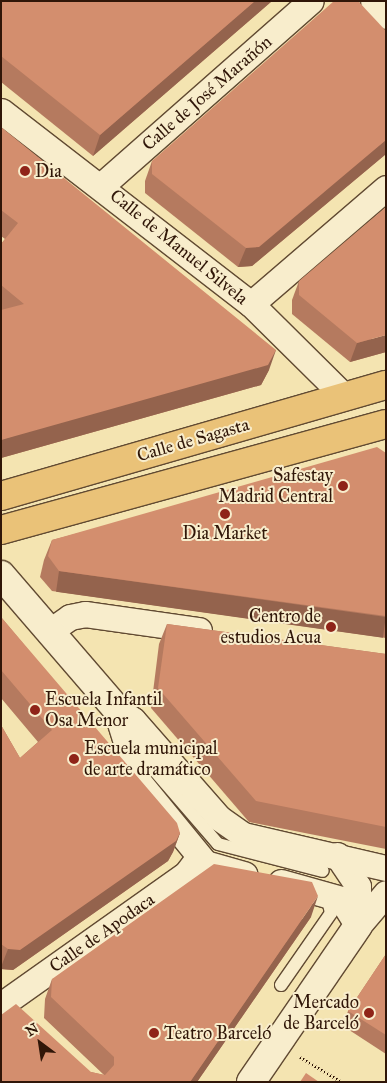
<!DOCTYPE html>
<html>
<head>
<meta charset="utf-8">
<style>
	body { margin:0 }
	#map { position:relative; width:387px; height:1083px; overflow:hidden; background:#f4e4b1; font-family:"IM FELL Great Primer",serif }
	div>[style] { position:absolute }
	[style*='--x'] { left:calc(var(--x)*1px); top:calc(var(--y)*1px); width:calc(var(--w)*1px); rotate:calc(var(--a)*1deg) }
	.path>* { height:3px; margin-top:-1.5px; transform-origin:0; background:repeating-linear-gradient(90deg,#301608 0 1px,transparent 0 3.5px) }
	.roads { filter:drop-shadow(1px 0 #614a32) drop-shadow(-1px 0 #614a32) drop-shadow(0 1px #614a32) drop-shadow(0 -1px #614a32) }
	.lane>* { height:12px; margin:-6px; padding:0 6px; transform-origin:6px; border-radius:6px; background:#f8edcc }
	.street>* { height:25px; margin:-12.5px; padding:0 12.5px; transform-origin:12.5px; border-radius:12.5px; background:#f8edcc }
	.secondary>* { height:28px; margin:-14px; padding:0 14px; transform-origin:14px; border-radius:14px; background:#f8edcc }
	.primary>* { height:28px; margin:-14px; padding:0 14px; transform-origin:14px; border-radius:14px; background:#eac278 }
	.wall>* { inset:0; background:#b57a5f }
	.shaded-wall>* { inset:0; background:#94634d; transform-origin:0 0 }
	.building>* { inset:0; background:#d38e6e }
	.dots>* { width:14px; height:14px; translate:-50% -50%; box-sizing:border-box; border:2px solid #f8edcc; border-radius:50% }
	span { translate:-50% -50%; white-space:nowrap; text-align:center; line-height:1.15; -webkit-text-stroke:4px #f8edcc; paint-order:stroke }
	.street-label { font-size:18px; color:#301608 }
	.poi-label { font-size:18px; color:#301608 }
	.left { translate:0 -50%; text-align:left }
	.right { translate:-100% -50%; text-align:right }
	.frame { position:absolute; inset:0; border:2px solid #301608; pointer-events:none }
	.north { position:absolute; left:15px; top:1018px; width:50px; height:50px; -webkit-text-stroke:4px #f8edcc; paint-order:stroke; rotate:329deg; font-size:14px; font-weight:700; line-height:20px; text-align:center; color:#301608 }
	.north::after { content:''; display:block; margin:auto; width:18px; height:22px; background:#301608; clip-path:polygon(50% 0,100% 100%,50% 72%,0 100%) }
</style>
</head>
<body>
<div id="map">
	<div class="path">
		<i style="--x:300;--y:1057;--w:49;--a:30.8"></i>
	</div>
	<div class="roads">
		<div class="lane">
			<i style="--x:136;--y:749;--w:125;--a:49.2"></i>
			<i style="--x:218;--y:844;--w:108;--a:14.4"></i>
			<i style="--x:281;--y:985;--w:88;--a:-55.2"></i>
			<i style="--x:331;--y:913;--w:18;--a:-103"></i>
		</div>
		<div class="street">
			<i style="--x:373;--y:1;--w:20;--a:49"></i>
			<i style="--x:1;--y:111;--w:316;--a:37.7"></i>
			<i style="--x:251;--y:304;--w:132;--a:44.7"></i>
			<i style="--x:102;--y:185;--w:278;--a:-41.4"></i>
			<i style="--x:251;--y:304;--w:178;--a:-40.7"></i>
			<i style="--x:50;--y:631;--w:24;--a:-35"></i>
			<i style="--x:70;--y:617;--w:15;--a:-11"></i>
			<i style="--x:85;--y:614;--w:115;--a:8"></i>
			<i style="--x:115;--y:707;--w:77;--a:72.7"></i>
			<i style="--x:138;--y:781;--w:106;--a:50.7"></i>
			<i style="--x:205;--y:863;--w:41;--a:15.8"></i>
			<i style="--x:115;--y:707;--w:22;--a:36"></i>
			<i style="--x:133;--y:720;--w:130;--a:48.7"></i>
			<i style="--x:219;--y:818;--w:29;--a:35"></i>
			<i style="--x:243;--y:835;--w:147;--a:13"></i>
			<i style="--x:337;--y:855;--w:37;--a:56"></i>
			<i style="--x:358;--y:886;--w:40;--a:90"></i>
			<i style="--x:281;--y:882;--w:62;--a:15.8"></i>
			<i style="--x:341;--y:899;--w:32;--a:58"></i>
			<i style="--x:358;--y:926;--w:43;--a:-49.7"></i>
			<i style="--x:1;--y:1005;--w:227;--a:-35.3"></i>
			<i style="--x:186;--y:874;--w:21;--a:-53"></i>
		</div>
		<div class="secondary">
			<i style="--x:1;--y:575;--w:174;--a:49.2"></i>
			<i style="--x:251;--y:1082;--w:189;--a:-55.6"></i>
		</div>
		<div class="primary">
			<i style="--x:1;--y:496;--w:401;--a:-16.1"></i>
			<i style="--x:1;--y:530;--w:399;--a:-15.4"></i>
		</div>
	</div>
	<div class="wall">
		<i style="clip-path:polygon(1px 1px,272px 1px,93px 156px,1px 82px)"></i>
		<i style="clip-path:polygon(386px 31px,386px 154px,252px 266px,238px 267px,145px 193px,145px 181px,152px 161px)"></i>
		<i style="clip-path:polygon(1px 127px,269px 370px,261px 385px,1px 458px,1px 244px,5px 239px,1px 236px)"></i>
		<i style="clip-path:polygon(299px 281px,386px 352px,350px 362px,292px 314px,292px 300px)"></i>
		<i style="clip-path:polygon(386px 453px,386px 638px,52px 591px,40px 577px,44px 560px,52px 540px)"></i>
		<i style="clip-path:polygon(1px 617px,180px 833px,173px 852px,168px 861px,13px 970px,1px 969px,1px 725px,20px 758px,38px 742px,1px 698px)"></i>
		<i style="clip-path:polygon(167px 624px,386px 654px,386px 849px,249px 822px,151px 708px,159px 644px)"></i>
		<i style="clip-path:polygon(311px 917px,197px 1082px,1px 1082px,91px 1072px,104px 1075px,44px 1018px,45px 999px,52px 979px)"></i>
		<i style="clip-path:polygon(386px 954px,386px 1054px,343px 1026px,348px 1011px)"></i>
	</div>
	<div class="shaded-wall">
		<i style="clip-path:polygon(255px 1px,272px 1px,93px 156px,100px 135px)"></i>
		<i style="clip-path:polygon(386px 140px,386px 154px,252px 266px,238px 267px,246px 248px)"></i>
		<i style="clip-path:polygon(386px 335px,386px 352px,350px 362px,357px 343px)"></i>
		<i style="clip-path:polygon(276px 350px,269px 370px,261px 385px,1px 458px,1px 440px)"></i>
		<i style="left:59px;top:571px;width:330px;height:21px;rotate:8deg"></i>
		<i style="clip-path:polygon(180px 833px,173px 852px,168px 861px,13px 970px,1px 969px,1px 967px,8px 949px)"></i>
		<i style="clip-path:polygon(318px 896px,311px 917px,197px 1082px,190px 1082px)"></i>
	</div>
	<div class="building">
		<i style="clip-path:polygon(1px 1px,255px 1px,100px 135px,1px 56px)"></i>
		<i style="clip-path:polygon(334px 1px,358px 1px,386px 31px,386px 140px,259px 247px,246px 248px,152px 174px,152px 161px)"></i>
		<i style="clip-path:polygon(1px 127px,276px 350px,268px 365px,1px 440px,1px 310px,24px 304px,1px 285px,1px 244px,18px 223px,1px 210px)"></i>
		<i style="clip-path:polygon(386px 207px,386px 335px,357px 343px,299px 295px,299px 281px)"></i>
		<i style="clip-path:polygon(377px 447px,386px 453px,386px 616px,59px 571px,48px 556px,52px 540px)"></i>
		<i style="clip-path:polygon(1px 617px,177px 823px,180px 833px,176px 841px,20px 950px,8px 949px,1px 944px,1px 725px,20px 758px,52px 730px,1px 670px)"></i>
		<i style="clip-path:polygon(167px 624px,386px 654px,386px 827px,256px 801px,158px 688px)"></i>
		<i style="clip-path:polygon(214px 864px,312px 882px,318px 896px,190px 1082px,1px 1082px,1px 1015px,16px 1004px,91px 1072px,105px 1075px,114px 1065px,114px 1057px,51px 997px,52px 979px)"></i>
		<i style="clip-path:polygon(386px 954px,386px 1035px,348px 1011px)"></i>
		<i style="clip-path:polygon(306px 1073px,319px 1082px,300px 1082px)"></i>
	</div>
	<div class="dots">
		<i style="left:25px;top:171px;background:#8f2418"></i>
		<i style="left:343px;top:486px;background:#8f2418"></i>
		<i style="left:225px;top:514px;background:#8f2418"></i>
		<i style="left:331px;top:627px;background:#8f2418"></i>
		<i style="left:35px;top:710px;background:#8f2418"></i>
		<i style="left:74px;top:759px;background:#8f2418"></i>
		<i style="left:369px;top:1013px;background:#8f2418"></i>
		<i style="left:154px;top:1033px;background:#8f2418"></i>
	</div>
	<div class="street-label">
		<span style="left:207px;top:93px;rotate:-41deg">Calle de José Marañón</span>
		<span style="left:179px;top:247px;rotate:39deg">Calle de Manuel Silvela</span>
		<span style="left:193px;top:440px;rotate:-16deg">Calle de Sagasta</span>
		<span style="left:102px;top:933px;rotate:-35deg">Calle de Apodaca</span>
	</div>
	<div class="poi-label">
		<span class="left" style="left:35px;top:171px">Dia</span>
		<span class="right" style="left:333px;top:486px">Safestay<br>Madrid Central</span>
		<span style="left:225px;top:533px">Dia Market</span>
		<span class="right" style="left:321px;top:627px">Centro de<br>estudios Acua</span>
		<span class="left" style="left:45px;top:710px">Escuela Infantil<br>Osa Menor</span>
		<span class="left" style="left:84px;top:759px">Escuela municipal<br>de arte dramático</span>
		<span class="right" style="left:359px;top:1013px">Mercado<br>de Barceló</span>
		<span class="left" style="left:164px;top:1033px">Teatro Barceló</span>
	</div>
	<div class="frame"></div>
	<div class="north">N</div>
</div>
</body>
</html>
